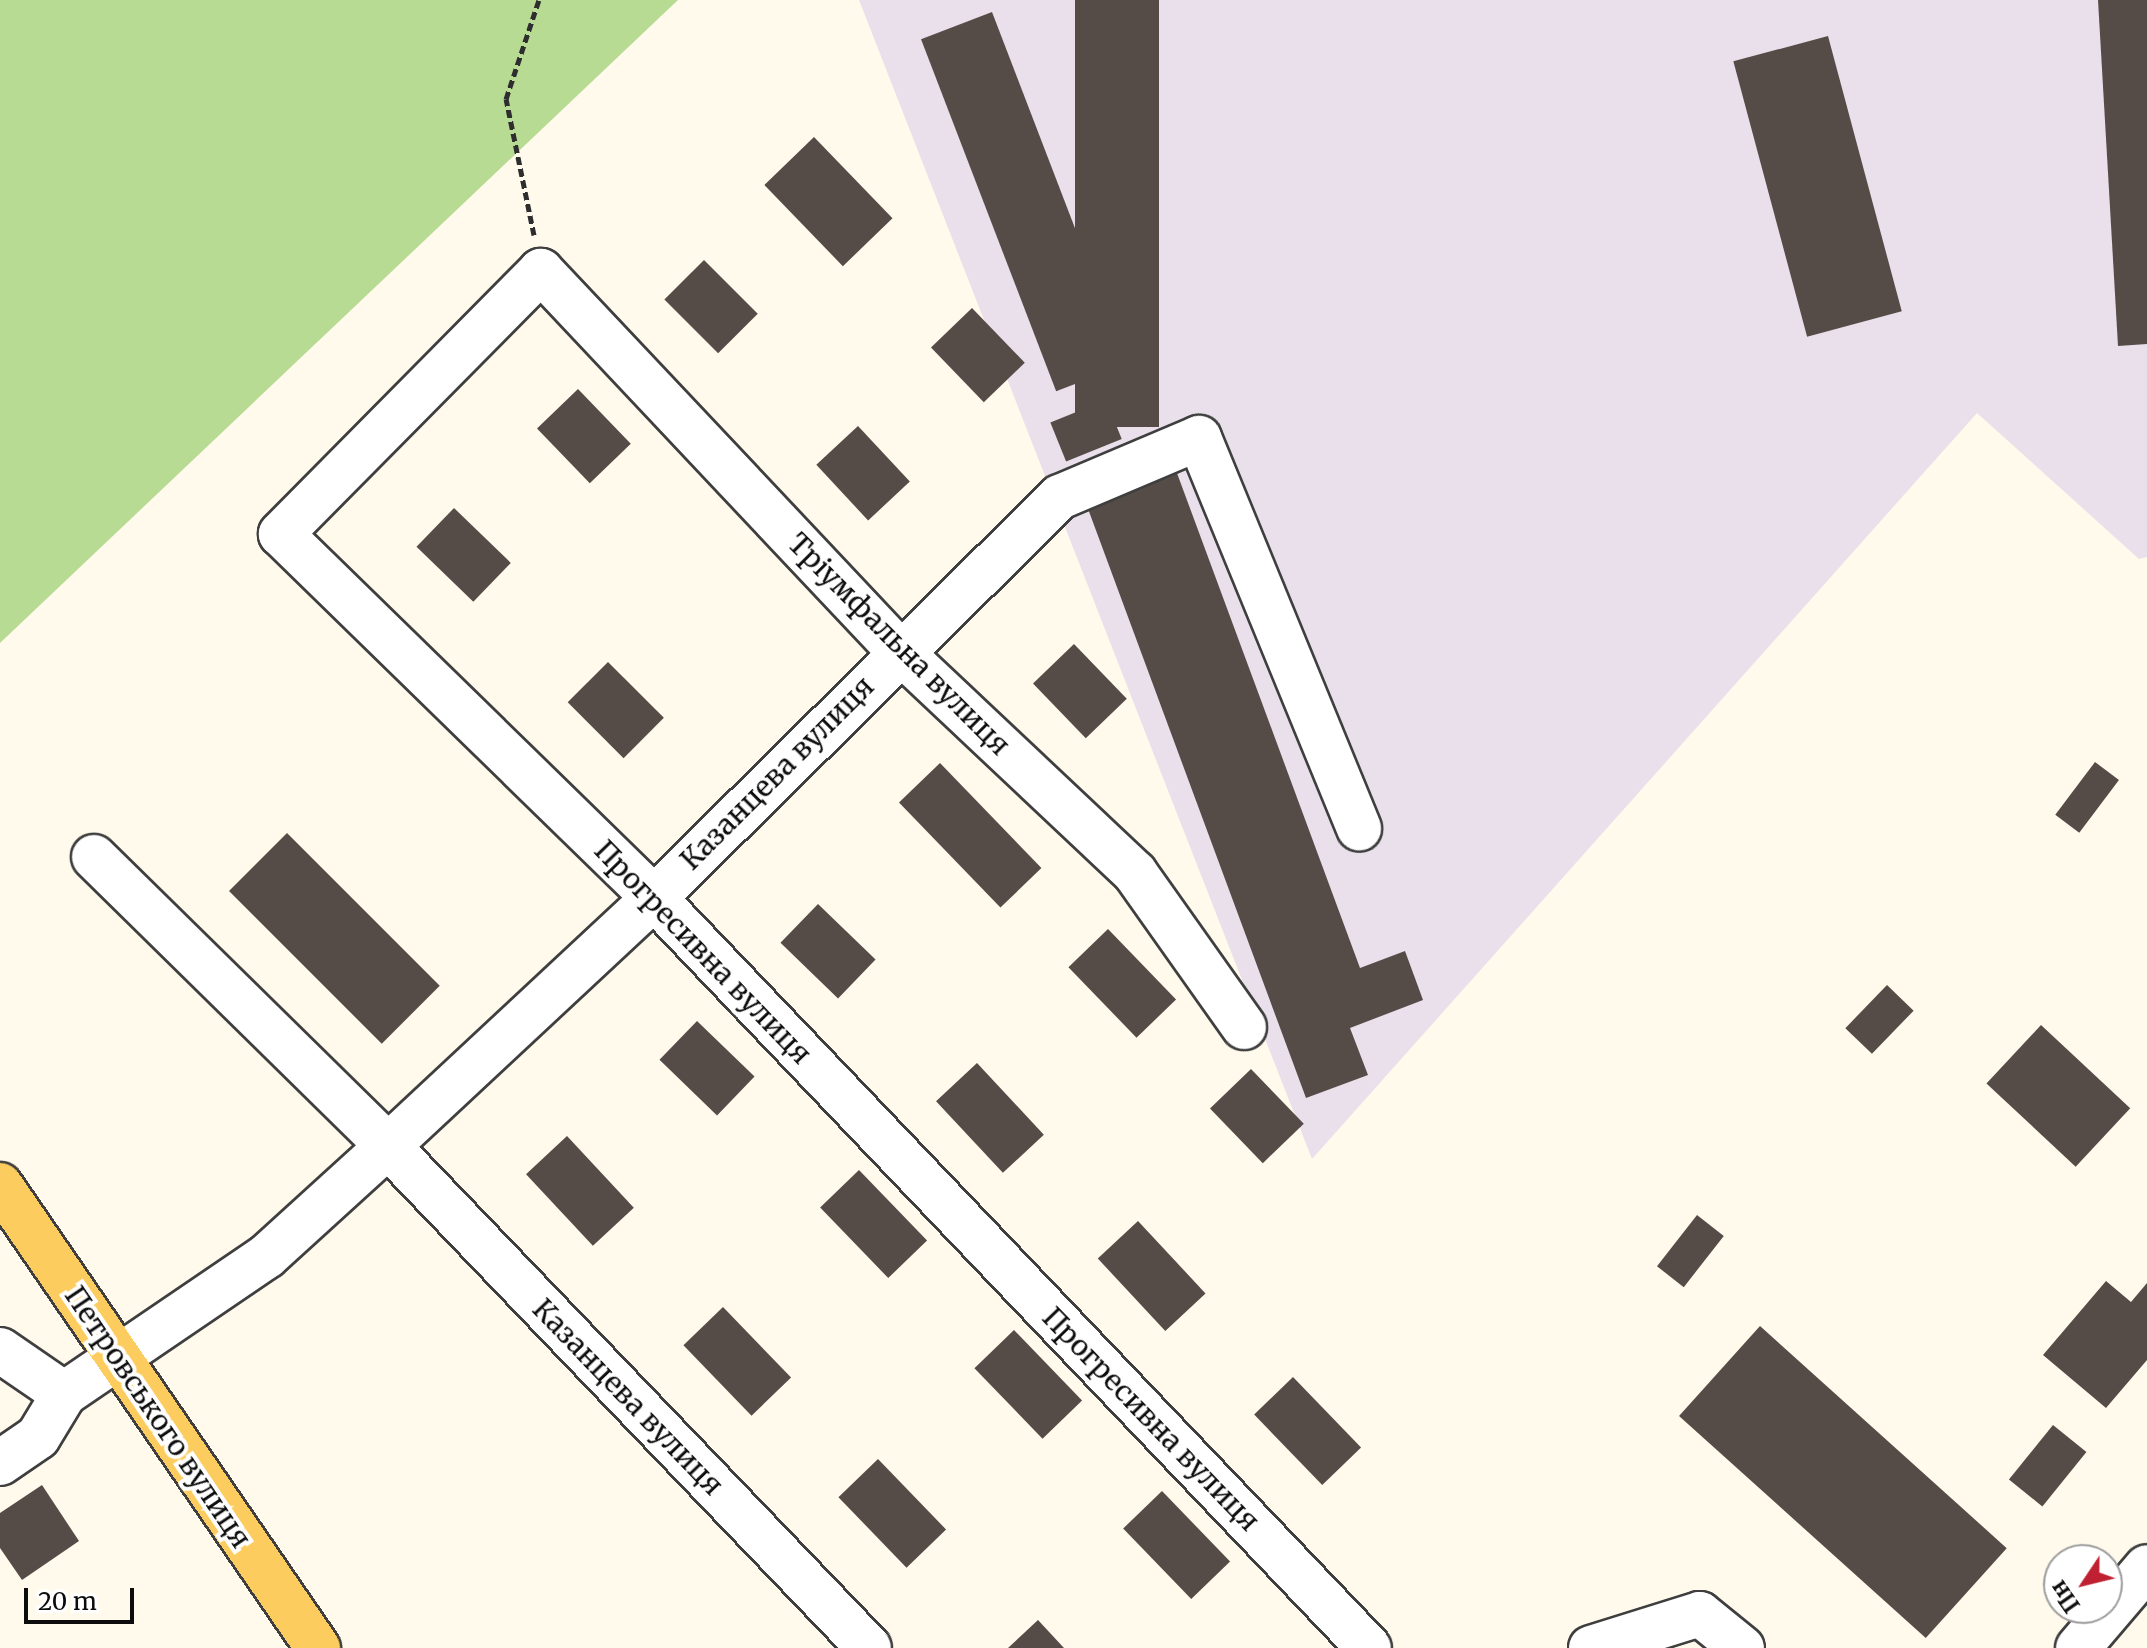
<!DOCTYPE html>
<html>
<head>
<meta charset="utf-8">
<style>
	body { margin:0 }
	#map { position:relative; width:2147px; height:1648px; overflow:hidden; background:#fffaeb; font-family:Merriweather,serif }
	div>[style] { position:absolute }
	[style*='--x'] { left:calc(var(--x)*1px); top:calc(var(--y)*1px); width:calc(var(--w)*1px); rotate:calc(var(--a)*1deg) }
	.industrial>* { inset:0; background:#e9e0eb }
	.forest>* { inset:0; background:#b8db93 }
	.building>* { inset:0; background:#554c48; transform-origin:0 0 }
	.path>* { height:5px; margin-top:-2.5px; transform-origin:0; background:repeating-linear-gradient(90deg,#2e2e2e 0 8px,transparent 0 12px) }
	.roads { filter:drop-shadow(2px 0 #3f3f3f) drop-shadow(-2px 0 #3f3f3f) drop-shadow(0 2px #3f3f3f) drop-shadow(0 -2px #3f3f3f) }
	.minor>* { height:44px; margin:-22px; padding:0 22px; transform-origin:22px; border-radius:22px; background:#fff }
	.major>* { height:44px; margin:-22px; padding:0 22px; transform-origin:22px; border-radius:22px; background:#fccc5e }
	span { translate:-50% -50%; white-space:nowrap; text-align:center; line-height:1.15; -webkit-text-stroke:8px #fff; paint-order:stroke }
	.street-label { font-size:28px; color:#0c0c0c }
	.north { position:absolute; left:2043px; top:1544px; width:80px; height:80px; box-sizing:border-box; background:#fff; border:2px solid #9e9e9e; border-radius:50%; rotate:235deg; font-size:22px; font-weight:700; line-height:32px; text-align:center; color:#0c0c0c }
	.north::after { content:''; display:block; margin:auto; width:28px; height:36px; background:#bf2132; clip-path:polygon(50% 0,100% 100%,50% 72%,0 100%) }
	.scale { position:absolute; left:24px; top:1588px; width:110px; height:36px; box-sizing:border-box; border:4px solid #0c0c0c; border-top:0; padding-left:10px; font-size:24px; line-height:28px; white-space:nowrap; color:#0c0c0c; -webkit-text-stroke:6px #fff; paint-order:stroke }
</style>
</head>
<body>
<div id="map">
	<div class="industrial">
		<i style="clip-path:polygon(859px 0,2147px 0,2147px 557px,2139px 559px,1977px 413px,1312px 1159px)"></i>
	</div>
	<div class="forest">
		<i style="clip-path:polygon(0 0,678px 0,0 643px)"></i>
	</div>
	<div class="building">
		<i style="left:1075px;top:0;width:84px;height:427px"></i>
		<i style="clip-path:polygon(2098px 0,2147px 0,2147px 344px,2118px 346px)"></i>
		<i style="left:992px;top:12px;width:377px;height:76px;rotate:69deg"></i>
		<i style="left:1828px;top:36px;width:285px;height:98px;rotate:75deg"></i>
		<i style="left:814px;top:137px;width:113px;height:69px;rotate:46deg"></i>
		<i style="left:704px;top:260px;width:76px;height:56px;rotate:45deg"></i>
		<i style="left:972px;top:308px;width:76px;height:57px;rotate:46deg"></i>
		<i style="left:578px;top:389px;width:76px;height:57px;rotate:46deg"></i>
		<i style="left:1106px;top:400px;width:42px;height:60px;rotate:68deg"></i>
		<i style="left:858px;top:426px;width:76px;height:57px;rotate:47deg"></i>
		<i style="clip-path:polygon(1174px 465px,1360px 968px,1405px 951px,1423px 1000px,1350px 1028px,1368px 1075px,1306px 1098px,1084px 498px)"></i>
		<i style="left:454px;top:508px;width:79px;height:54px;rotate:44deg"></i>
		<i style="left:1074px;top:644px;width:76px;height:57px;rotate:46deg"></i>
		<i style="left:608px;top:662px;width:79px;height:57px;rotate:45deg"></i>
		<i style="left:2095px;top:762px;width:30px;height:66px;rotate:37deg"></i>
		<i style="left:940px;top:763px;width:146px;height:57px;rotate:46deg"></i>
		<i style="left:287px;top:833px;width:216px;height:82px;rotate:45deg"></i>
		<i style="left:818px;top:904px;width:80px;height:54px;rotate:44deg"></i>
		<i style="left:1108px;top:929px;width:98px;height:55px;rotate:46deg"></i>
		<i style="left:1887px;top:985px;width:37px;height:60px;rotate:44deg"></i>
		<i style="left:697px;top:1021px;width:80px;height:54px;rotate:44deg"></i>
		<i style="left:2041px;top:1025px;width:122px;height:80px;rotate:43deg"></i>
		<i style="left:977px;top:1063px;width:98px;height:56px;rotate:47deg"></i>
		<i style="left:1251px;top:1069px;width:76px;height:57px;rotate:46deg"></i>
		<i style="left:567px;top:1136px;width:98px;height:56px;rotate:47deg"></i>
		<i style="left:859px;top:1170px;width:98px;height:54px;rotate:46deg"></i>
		<i style="left:1697px;top:1215px;width:34px;height:65px;rotate:38deg"></i>
		<i style="left:1138px;top:1221px;width:99px;height:55px;rotate:47deg"></i>
		<i style="clip-path:polygon(2106px 1281px,2131px 1302px,2147px 1283px,2147px 1360px,2106px 1408px,2043px 1355px)"></i>
		<i style="left:723px;top:1307px;width:98px;height:55px;rotate:46deg"></i>
		<i style="left:1760px;top:1326px;width:332px;height:121px;rotate:42deg"></i>
		<i style="left:1014px;top:1330px;width:98px;height:55px;rotate:46deg"></i>
		<i style="left:1293px;top:1377px;width:98px;height:54px;rotate:46deg"></i>
		<i style="left:2053px;top:1425px;width:43px;height:70px;rotate:39deg"></i>
		<i style="left:878px;top:1459px;width:98px;height:55px;rotate:46deg"></i>
		<i style="clip-path:polygon(42px 1485px,79px 1541px,22px 1580px,0 1548px,0 1513px)"></i>
		<i style="left:1162px;top:1491px;width:98px;height:54px;rotate:46deg"></i>
		<i style="clip-path:polygon(1038px 1620px,1064px 1648px,1008px 1648px)"></i>
	</div>
	<div class="path">
		<i style="--x:534;--y:235;--w:139;--a:-101.6"></i>
		<i style="--x:506;--y:99;--w:104;--a:-71.6"></i>
	</div>
	<div class="roads">
		<div class="minor">
			<i style="--x:94;--y:857;--w:412;--a:44.5"></i>
			<i style="--x:388;--y:1146;--w:695;--a:46.22"></i>
			<i style="--x:1244;--y:1027;--w:189;--a:-125.3"></i>
			<i style="--x:1135;--y:873;--w:325;--a:-136.7"></i>
			<i style="--x:898;--y:650;--w:521;--a:-133.29"></i>
			<i style="--x:541;--y:271;--w:370;--a:134.7"></i>
			<i style="--x:281;--y:534;--w:521;--a:44.3"></i>
			<i style="--x:654;--y:898;--w:1036;--a:46.37"></i>
			<i style="--x:0;--y:1350;--w:78;--a:34.5"></i>
			<i style="--x:0;--y:1463;--w:46;--a:-34.4"></i>
			<i style="--x:38;--y:1437;--w:50;--a:-58.8"></i>
			<i style="--x:64;--y:1394;--w:245;--a:-34.2"></i>
			<i style="--x:267;--y:1256;--w:164;--a:-42.3"></i>
			<i style="--x:388;--y:1146;--w:364;--a:-43"></i>
			<i style="--x:654;--y:898;--w:571;--a:-44.65"></i>
			<i style="--x:1060;--y:497;--w:151;--a:-23"></i>
			<i style="--x:1199;--y:438;--w:422;--a:67.7"></i>
			<i style="--x:1591;--y:1648;--w:114;--a:-17.3"></i>
			<i style="--x:1700;--y:1614;--w:54;--a:39"></i>
			<i style="--x:2078;--y:1648;--w:106;--a:-49.6"></i>
		</div>
		<div class="major">
			<i style="--x:0;--y:1185;--w:562;--a:55.52"></i>
		</div>
	</div>
	<div class="street-label">
		<span style="left:899px;top:644px;rotate:45deg">Тріумфальна вулиця</span>
		<span style="left:777px;top:773px;rotate:-45deg">Казанцева вулиця</span>
		<span style="left:703px;top:952px;rotate:46deg">Прогресивна вулиця</span>
		<span style="left:628px;top:1397px;rotate:46deg">Казанцева вулиця</span>
		<span style="left:158px;top:1417px;rotate:56deg">Петровського вулиця</span>
		<span style="left:1151px;top:1419px;rotate:46deg">Прогресивна вулиця</span>
	</div>
	<div class="north">Пн</div>
	<div class="scale">20 m</div>
</div>
</body>
</html>
